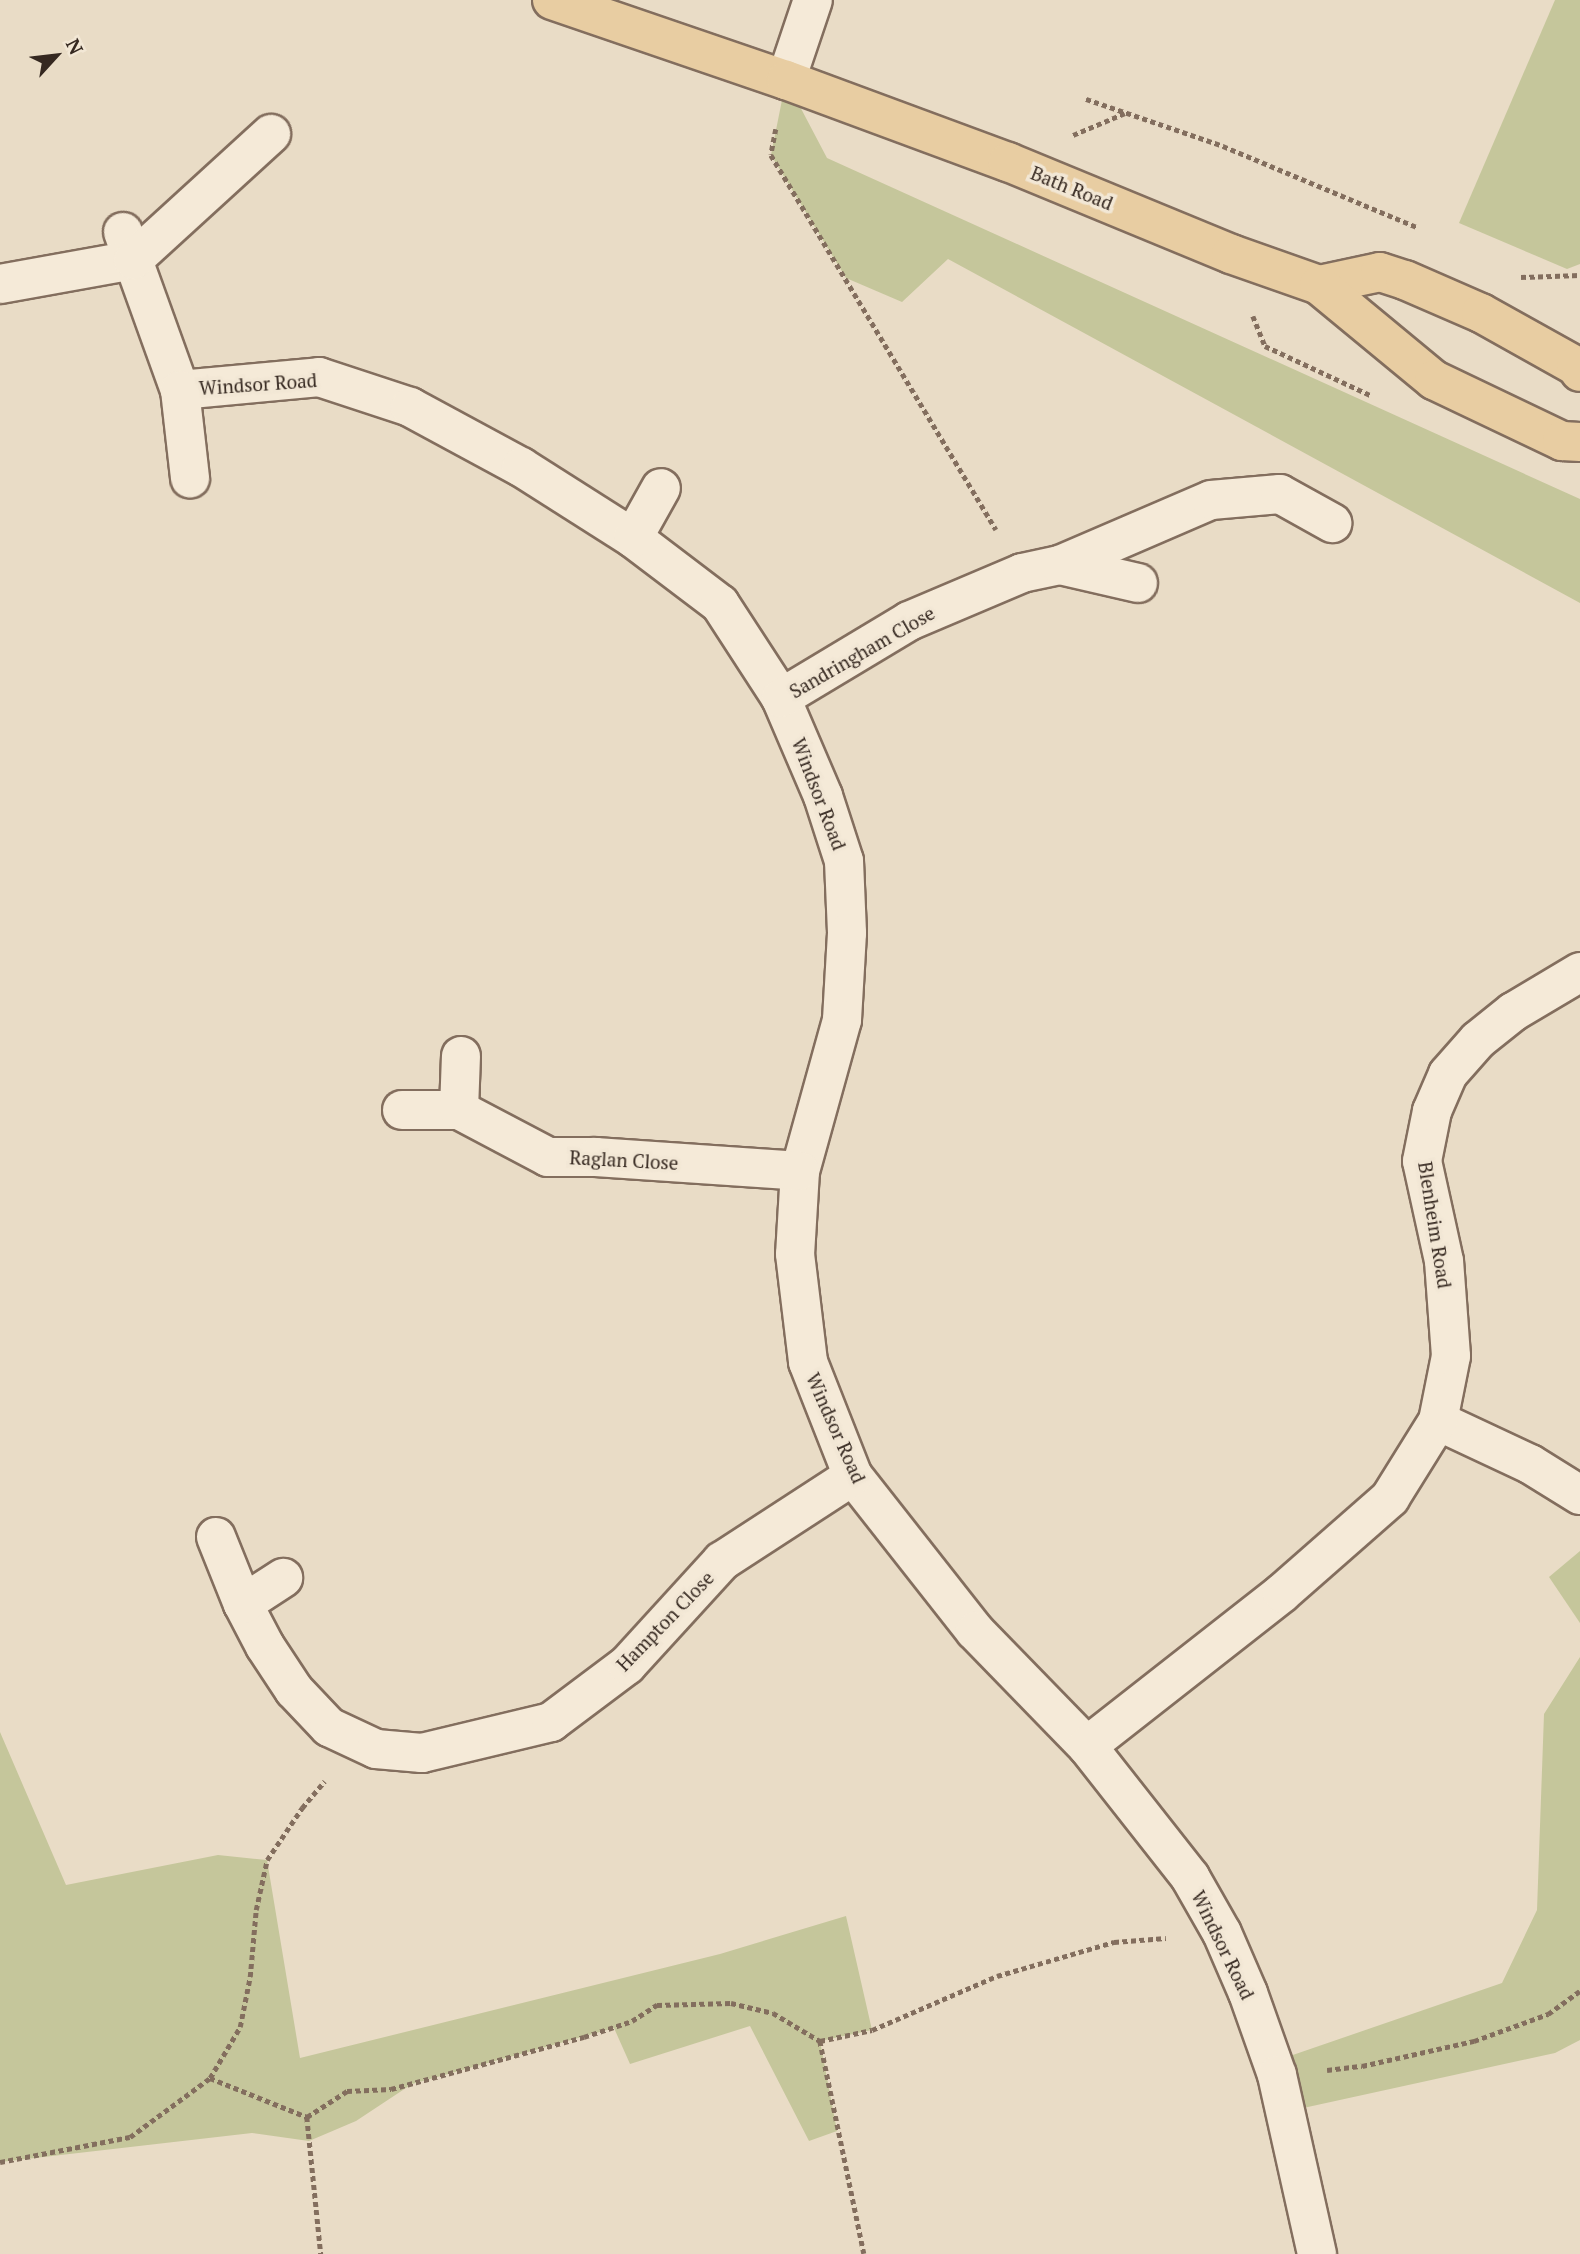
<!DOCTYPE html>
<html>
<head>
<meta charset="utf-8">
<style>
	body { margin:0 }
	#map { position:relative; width:1580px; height:2254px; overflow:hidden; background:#e9dcc6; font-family:"PT Serif",serif }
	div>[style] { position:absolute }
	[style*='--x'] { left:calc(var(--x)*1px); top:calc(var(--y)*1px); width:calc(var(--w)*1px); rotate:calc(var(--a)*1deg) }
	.green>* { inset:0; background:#c5c69b }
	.path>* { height:4.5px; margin-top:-2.25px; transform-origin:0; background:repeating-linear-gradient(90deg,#836e5e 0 5px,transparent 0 8.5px) }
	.roads { filter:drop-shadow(2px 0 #836e5e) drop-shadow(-2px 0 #836e5e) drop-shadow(0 2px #836e5e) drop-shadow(0 -2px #836e5e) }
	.minor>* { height:38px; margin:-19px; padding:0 19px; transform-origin:19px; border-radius:19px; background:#f5ead8 }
	.major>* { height:38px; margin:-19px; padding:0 19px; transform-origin:19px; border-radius:19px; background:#e8cda2 }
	span { translate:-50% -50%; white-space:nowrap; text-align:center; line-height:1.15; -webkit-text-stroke:7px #f2e7d5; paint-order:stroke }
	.street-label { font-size:19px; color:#352820 }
	.north { position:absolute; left:21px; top:21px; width:70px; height:70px; -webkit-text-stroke:5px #f2e7d5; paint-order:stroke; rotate:63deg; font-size:19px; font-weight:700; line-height:28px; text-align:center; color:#352820 }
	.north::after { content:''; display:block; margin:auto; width:24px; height:32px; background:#352820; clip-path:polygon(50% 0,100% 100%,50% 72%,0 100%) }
</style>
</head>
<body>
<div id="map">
	<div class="green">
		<i style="clip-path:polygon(1555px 0,1580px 0,1580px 264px,1567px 269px,1459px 223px)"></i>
		<i style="clip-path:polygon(786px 80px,827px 158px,1580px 499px,1580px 603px,948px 259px,902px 302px,846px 278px,771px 155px)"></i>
		<i style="clip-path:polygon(1580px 1551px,1580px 1623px,1549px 1577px)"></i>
		<i style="clip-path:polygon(1580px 1657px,1580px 2040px,1555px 2053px,1285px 2112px,1287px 2057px,1502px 1983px,1537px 1910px,1544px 1714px)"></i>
		<i style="clip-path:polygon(0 1732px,66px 1885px,218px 1855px,267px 1860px,300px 2058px,720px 1954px,846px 1916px,872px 2030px,820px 2041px,837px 2131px,809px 2141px,750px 2026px,630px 2064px,614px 2028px,412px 2084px,356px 2121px,309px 2141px,252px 2133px,0 2162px)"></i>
	</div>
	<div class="path">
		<i style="--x:1086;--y:99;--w:145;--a:18.9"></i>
		<i style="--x:1223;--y:146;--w:212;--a:22.7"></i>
		<i style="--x:776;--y:129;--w:26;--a:101"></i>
		<i style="--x:771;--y:155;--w:437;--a:59"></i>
		<i style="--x:1073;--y:135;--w:56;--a:-22.9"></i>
		<i style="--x:1521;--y:277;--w:59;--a:-1.9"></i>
		<i style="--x:1253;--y:316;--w:32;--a:68"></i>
		<i style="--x:1265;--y:346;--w:116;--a:25"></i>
		<i style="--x:820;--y:2041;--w:53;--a:-11.9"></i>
		<i style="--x:872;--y:2030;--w:136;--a:-23.4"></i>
		<i style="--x:997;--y:1976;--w:122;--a:-16.2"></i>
		<i style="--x:1114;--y:1942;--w:52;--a:-4.4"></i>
		<i style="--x:1327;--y:2070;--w:35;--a:-7"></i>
		<i style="--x:1362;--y:2066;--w:115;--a:-12.6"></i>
		<i style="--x:1474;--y:2041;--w:79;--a:-20"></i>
		<i style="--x:1548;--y:2014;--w:39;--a:-36"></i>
		<i style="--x:210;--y:2078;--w:105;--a:21.9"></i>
		<i style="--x:307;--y:2117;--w:138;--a:84.2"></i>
		<i style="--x:307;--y:2117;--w:48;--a:-33"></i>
		<i style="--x:347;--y:2091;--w:44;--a:-2.6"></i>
		<i style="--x:391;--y:2089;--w:200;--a:-15.1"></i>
		<i style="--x:584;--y:2037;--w:51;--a:-18.4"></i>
		<i style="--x:632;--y:2021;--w:30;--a:-33"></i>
		<i style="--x:657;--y:2005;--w:74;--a:-1.5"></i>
		<i style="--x:731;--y:2003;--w:43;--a:13.4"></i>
		<i style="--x:773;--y:2013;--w:55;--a:30.8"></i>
		<i style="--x:820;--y:2041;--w:217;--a:78.3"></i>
		<i style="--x:0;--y:2162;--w:132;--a:-10.9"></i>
		<i style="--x:130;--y:2137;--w:99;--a:-36.4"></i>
		<i style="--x:210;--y:2078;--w:59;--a:-59.5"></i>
		<i style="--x:240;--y:2027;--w:51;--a:-78.7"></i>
		<i style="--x:250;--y:1977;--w:67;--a:-84.9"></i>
		<i style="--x:256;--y:1910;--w:51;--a:-77.6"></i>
		<i style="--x:267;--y:1860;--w:63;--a:-56.1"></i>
		<i style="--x:302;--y:1808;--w:35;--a:-50"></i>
	</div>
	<div class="roads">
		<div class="minor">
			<i style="--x:786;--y:80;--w:84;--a:-71.4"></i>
			<i style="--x:123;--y:232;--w:168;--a:70.2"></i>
			<i style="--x:180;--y:390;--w:140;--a:-5.3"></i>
			<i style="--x:319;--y:377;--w:96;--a:18.2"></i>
			<i style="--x:410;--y:407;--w:126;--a:28.4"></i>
			<i style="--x:521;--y:467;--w:133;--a:32.4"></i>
			<i style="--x:633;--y:538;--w:109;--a:37.2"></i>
			<i style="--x:720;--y:604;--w:112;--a:57"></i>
			<i style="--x:781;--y:698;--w:107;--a:66.8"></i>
			<i style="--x:823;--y:796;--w:68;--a:72.1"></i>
			<i style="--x:844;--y:861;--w:72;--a:87.6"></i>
			<i style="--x:847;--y:933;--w:87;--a:93.3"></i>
			<i style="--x:842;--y:1020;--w:157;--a:105.5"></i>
			<i style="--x:800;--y:1171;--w:83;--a:93.4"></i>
			<i style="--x:795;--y:1254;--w:109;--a:83.1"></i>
			<i style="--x:808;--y:1362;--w:123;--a:68.5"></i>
			<i style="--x:853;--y:1476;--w:197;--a:51.8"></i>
			<i style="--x:975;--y:1631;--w:161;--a:45.8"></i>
			<i style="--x:1087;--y:1746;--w:167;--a:51.8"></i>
			<i style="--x:1190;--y:1877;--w:64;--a:60.3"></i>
			<i style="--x:1222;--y:1933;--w:65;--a:66.6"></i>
			<i style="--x:1248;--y:1993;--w:87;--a:70.5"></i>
			<i style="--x:1277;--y:2075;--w:183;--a:77.4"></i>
			<i style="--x:0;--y:284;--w:135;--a:-10.2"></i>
			<i style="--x:133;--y:260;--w:187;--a:-42.4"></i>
			<i style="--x:180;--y:390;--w:89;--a:83.5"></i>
			<i style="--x:633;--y:538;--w:57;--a:-60.8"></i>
			<i style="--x:1060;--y:565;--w:80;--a:13"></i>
			<i style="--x:781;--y:698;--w:149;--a:-31"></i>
			<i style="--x:909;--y:621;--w:123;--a:-23"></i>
			<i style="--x:1022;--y:573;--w:39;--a:-12"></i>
			<i style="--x:1060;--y:565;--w:164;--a:-23.3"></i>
			<i style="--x:1211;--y:500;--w:69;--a:-5"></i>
			<i style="--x:1280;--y:494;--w:60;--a:29.1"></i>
			<i style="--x:402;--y:1110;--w:57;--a:0"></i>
			<i style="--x:459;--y:1110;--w:101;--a:27.8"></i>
			<i style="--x:548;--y:1157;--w:48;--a:0"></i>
			<i style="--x:596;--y:1157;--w:204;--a:3.9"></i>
			<i style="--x:459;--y:1110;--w:54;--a:-87.9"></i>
			<i style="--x:1438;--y:1421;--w:102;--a:25.1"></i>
			<i style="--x:1530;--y:1464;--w:59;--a:31.8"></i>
			<i style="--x:216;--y:1537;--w:72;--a:68.1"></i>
			<i style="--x:243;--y:1604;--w:47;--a:62.4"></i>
			<i style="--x:265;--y:1646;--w:53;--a:56.6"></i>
			<i style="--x:294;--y:1690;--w:51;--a:46.6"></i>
			<i style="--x:329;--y:1727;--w:52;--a:25.1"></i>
			<i style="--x:376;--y:1749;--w:46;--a:5"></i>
			<i style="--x:422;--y:1753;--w:133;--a:-13.5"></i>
			<i style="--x:551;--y:1722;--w:95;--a:-36.9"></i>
			<i style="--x:627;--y:1665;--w:141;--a:-47.6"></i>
			<i style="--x:722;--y:1561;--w:156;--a:-33"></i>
			<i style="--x:243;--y:1604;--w:48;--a:-33"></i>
			<i style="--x:1087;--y:1746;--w:248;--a:-38.1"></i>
			<i style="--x:1282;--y:1593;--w:144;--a:-41.3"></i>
			<i style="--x:1390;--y:1498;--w:91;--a:-58.1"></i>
			<i style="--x:1438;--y:1421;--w:66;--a:-78.7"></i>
			<i style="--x:1451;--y:1356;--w:95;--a:-94.2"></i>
			<i style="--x:1444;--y:1261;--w:102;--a:-102.4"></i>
			<i style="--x:1422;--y:1161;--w:51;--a:-78.7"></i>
			<i style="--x:1432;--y:1111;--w:40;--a:-66.6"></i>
			<i style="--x:1448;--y:1074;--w:45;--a:-48.6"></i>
			<i style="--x:1478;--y:1040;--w:45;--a:-38.7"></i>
			<i style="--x:1513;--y:1012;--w:78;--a:-30.8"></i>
		</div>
		<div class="major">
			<i style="--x:552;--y:0;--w:247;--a:18.9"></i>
			<i style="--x:786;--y:80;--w:237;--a:20.3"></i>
			<i style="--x:1008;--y:162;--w:241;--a:22.4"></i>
			<i style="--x:1231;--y:254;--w:93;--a:19.4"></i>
			<i style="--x:1319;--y:285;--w:62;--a:-12"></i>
			<i style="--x:1380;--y:272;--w:26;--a:18"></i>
			<i style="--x:1405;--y:280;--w:83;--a:23.5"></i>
			<i style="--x:1481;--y:313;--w:109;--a:29.2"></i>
			<i style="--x:1576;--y:366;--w:7;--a:56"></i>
			<i style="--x:1319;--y:285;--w:149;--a:39.6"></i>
			<i style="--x:1434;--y:380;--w:142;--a:25.5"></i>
			<i style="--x:1562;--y:441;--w:18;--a:3"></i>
		</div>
	</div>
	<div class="street-label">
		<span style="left:1072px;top:188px;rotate:22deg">Bath Road</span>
		<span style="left:258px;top:384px;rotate:-4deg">Windsor Road</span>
		<span style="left:862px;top:652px;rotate:-30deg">Sandringham Close</span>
		<span style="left:819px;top:794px;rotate:69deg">Windsor Road</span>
		<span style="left:624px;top:1160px;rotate:3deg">Raglan Close</span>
		<span style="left:1435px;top:1225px;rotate:81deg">Blenheim Road</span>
		<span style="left:836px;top:1428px;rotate:66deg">Windsor Road</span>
		<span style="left:665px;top:1621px;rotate:-46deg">Hampton Close</span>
		<span style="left:1223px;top:1945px;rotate:64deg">Windsor Road</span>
	</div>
	<div class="north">N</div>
</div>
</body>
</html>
